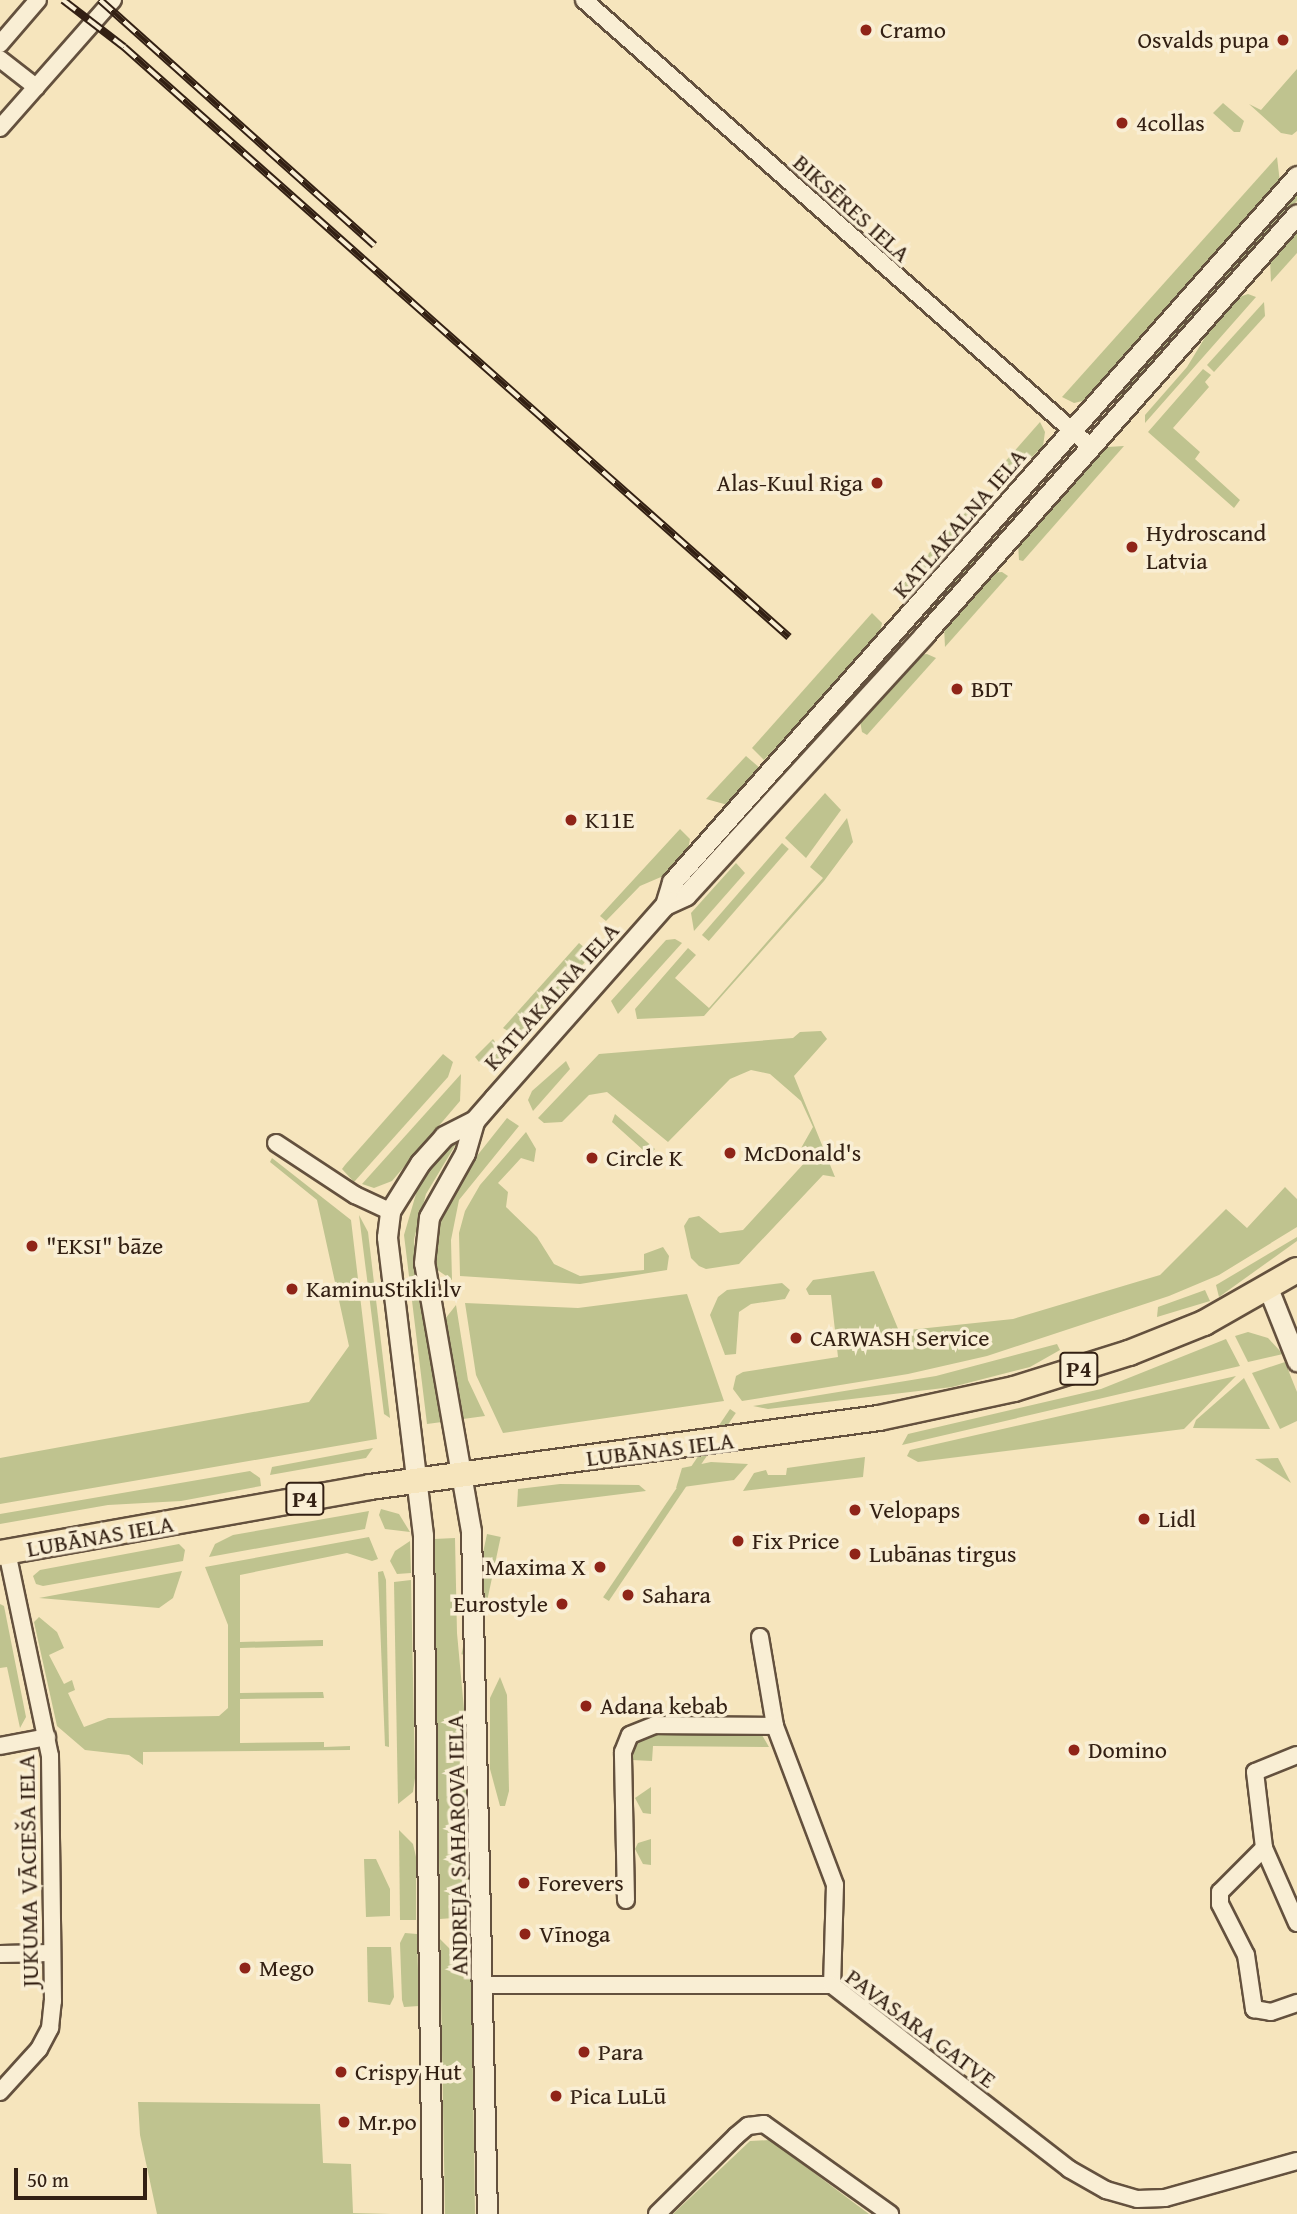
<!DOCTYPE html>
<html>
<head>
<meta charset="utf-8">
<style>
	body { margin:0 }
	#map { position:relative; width:1297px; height:2214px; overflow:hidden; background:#f6e5bd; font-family:"Gentium Book Plus",serif }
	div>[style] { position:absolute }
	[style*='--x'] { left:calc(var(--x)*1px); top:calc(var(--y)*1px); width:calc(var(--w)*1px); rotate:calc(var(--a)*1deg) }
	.green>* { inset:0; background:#bfc38f; transform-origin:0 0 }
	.roads { filter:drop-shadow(2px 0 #64513e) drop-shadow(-2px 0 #64513e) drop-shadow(0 2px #64513e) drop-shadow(0 -2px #64513e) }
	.minor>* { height:16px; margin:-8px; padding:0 8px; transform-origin:8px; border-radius:8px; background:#f9eed4 }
	.tertiary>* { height:19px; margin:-9.5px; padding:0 9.5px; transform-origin:9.5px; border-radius:9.5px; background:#f9eed4 }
	.primary>* { height:24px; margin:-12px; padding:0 12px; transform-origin:12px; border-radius:12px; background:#f6e5bd }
	.rail>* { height:8px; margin-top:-4px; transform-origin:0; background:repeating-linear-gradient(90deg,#f9eed4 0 16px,#332013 0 32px); box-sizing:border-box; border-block:2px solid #332013 }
	.dots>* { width:19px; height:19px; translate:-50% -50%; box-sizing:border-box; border:4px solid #f9eed4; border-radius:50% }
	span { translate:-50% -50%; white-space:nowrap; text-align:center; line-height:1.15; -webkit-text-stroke:7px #f9eed4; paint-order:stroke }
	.shield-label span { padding:2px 5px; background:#f9eed4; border:2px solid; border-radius:5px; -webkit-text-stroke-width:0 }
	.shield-label { font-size:23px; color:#332013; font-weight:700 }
	.poi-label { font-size:24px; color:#332013 }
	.left { translate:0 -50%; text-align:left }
	.right { translate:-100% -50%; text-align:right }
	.street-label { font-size:24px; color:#332013 }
	.scale { position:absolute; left:14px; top:2168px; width:133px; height:32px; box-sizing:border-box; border:4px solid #332013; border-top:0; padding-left:9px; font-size:21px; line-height:24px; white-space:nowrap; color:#332013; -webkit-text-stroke:5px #f9eed4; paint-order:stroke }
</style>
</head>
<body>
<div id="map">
	<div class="green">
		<i style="clip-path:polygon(1297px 69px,1297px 131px,1292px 135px,1281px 133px,1249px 104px,1261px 110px)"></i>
		<i style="clip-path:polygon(1223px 103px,1244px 121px,1240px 132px,1234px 132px,1213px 113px)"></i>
		<i style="clip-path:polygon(1277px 157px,1280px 183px,1087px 400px,1074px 403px,1062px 397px)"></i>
		<i style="clip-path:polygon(1297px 191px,1297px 201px,1121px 399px,1117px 395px)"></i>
		<i style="clip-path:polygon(1297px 229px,1297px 253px,1271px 282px,1270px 260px)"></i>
		<i style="clip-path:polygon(1248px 294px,1256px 297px,1145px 423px,1145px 415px,1187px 367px,1215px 321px,1236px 298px)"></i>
		<i style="clip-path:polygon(1264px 302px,1265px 316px,1214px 372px,1207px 365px)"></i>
		<i style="clip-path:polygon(1203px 369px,1211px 375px,1205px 382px,1209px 387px,1173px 428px,1200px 452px,1195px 459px,1240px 500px,1234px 508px,1148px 432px)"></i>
		<i style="clip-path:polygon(1040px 422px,1045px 432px,1043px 446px,997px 492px,988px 481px)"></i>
		<i style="clip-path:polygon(1124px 446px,1023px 561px,1019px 560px,1018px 543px,1099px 452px,1107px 447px)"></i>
		<i style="clip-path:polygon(1061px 460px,944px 597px,940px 594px,1055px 465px)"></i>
		<i style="left:981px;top:489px;width:14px;height:100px;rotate:39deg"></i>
		<i style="clip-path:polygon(908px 572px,925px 585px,914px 595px,895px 587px)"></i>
		<i style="clip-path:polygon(1002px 572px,1008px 576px,945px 647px,944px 626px,991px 573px)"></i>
		<i style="clip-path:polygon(872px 613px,882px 623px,879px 637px,764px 760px,752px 748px)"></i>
		<i style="clip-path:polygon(927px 654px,936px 658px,867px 735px,862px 732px,860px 721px,918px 655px)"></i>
		<i style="clip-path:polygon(746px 756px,761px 769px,728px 805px,706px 799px)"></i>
		<i style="clip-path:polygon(825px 793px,841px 810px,806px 858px,785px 838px)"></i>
		<i style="clip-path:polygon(847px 818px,853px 842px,824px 881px,704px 1016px,637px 1019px,635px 1009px,688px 948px,696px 955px,675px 978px,709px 1008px,823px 878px,810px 867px)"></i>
		<i style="clip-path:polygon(680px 829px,690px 839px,688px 850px,668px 874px,640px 886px,606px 921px,600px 916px)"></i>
		<i style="left:782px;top:843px;width:9px;height:122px;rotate:41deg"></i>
		<i style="clip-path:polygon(736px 863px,745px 873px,694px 931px,691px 913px)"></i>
		<i style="clip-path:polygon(675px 939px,682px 943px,618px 1014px,611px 1001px,666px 940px)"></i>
		<i style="clip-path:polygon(579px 943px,592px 954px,523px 1033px,513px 1034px,503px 1028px)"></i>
		<i style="clip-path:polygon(821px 1031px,827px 1039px,794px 1076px,835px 1177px,823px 1175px,739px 1264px,706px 1269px,699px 1266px,691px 1258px,684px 1226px,689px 1218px,699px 1216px,720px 1233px,743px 1230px,807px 1160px,800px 1150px,813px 1127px,801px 1101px,770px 1074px,751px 1070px,730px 1079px,668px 1142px,607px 1092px,589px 1095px,562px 1122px,544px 1123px,538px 1118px,599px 1054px,793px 1038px,800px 1032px)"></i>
		<i style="clip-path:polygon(493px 1039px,502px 1052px,499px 1062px,479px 1062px,475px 1057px)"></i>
		<i style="clip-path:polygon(443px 1054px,453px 1062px,448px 1077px,354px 1182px,342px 1169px,345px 1165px)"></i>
		<i style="clip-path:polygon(566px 1061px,570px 1069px,533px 1111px,528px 1100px,532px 1091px)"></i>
		<i style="clip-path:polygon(461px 1074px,460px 1101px,392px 1181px,374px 1188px,362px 1184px)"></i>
		<i style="clip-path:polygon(615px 1114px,655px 1149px,645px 1161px,643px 1150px,612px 1122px)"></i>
		<i style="clip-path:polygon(507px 1118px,519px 1126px,459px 1200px,451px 1240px,452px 1280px,436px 1269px,435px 1245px,441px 1214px,461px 1176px)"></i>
		<i style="clip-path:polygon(526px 1132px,536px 1149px,534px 1162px,521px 1158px,498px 1183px,508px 1192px,506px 1207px,537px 1237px,554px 1264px,580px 1276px,644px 1270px,644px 1254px,663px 1247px,669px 1256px,667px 1270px,580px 1284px,460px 1276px,459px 1233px,465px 1211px,480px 1185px)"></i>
		<i style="clip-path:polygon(459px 1139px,426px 1194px,414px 1239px,416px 1281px,442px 1422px,427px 1424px,404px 1235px,418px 1187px,446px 1149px)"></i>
		<i style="clip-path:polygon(272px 1158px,351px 1220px,377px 1439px,0 1504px,0 1458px,309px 1402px,349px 1346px,317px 1200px,270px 1162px)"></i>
		<i style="clip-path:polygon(1285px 1187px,1297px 1199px,1297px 1227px,1219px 1275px,1169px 1296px,987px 1356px,908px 1374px,742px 1401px,733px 1389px,736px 1376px,743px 1372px,838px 1357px,831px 1295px,809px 1295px,806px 1289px,813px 1280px,874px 1271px,899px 1331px,1013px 1319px,1160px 1275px,1226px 1209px,1247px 1228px)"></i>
		<i style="clip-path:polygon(359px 1215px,368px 1232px,390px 1418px,384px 1414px)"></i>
		<i style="clip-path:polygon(1297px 1237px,1297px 1241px,1219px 1297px,1216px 1285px)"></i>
		<i style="clip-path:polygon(782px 1283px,790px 1290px,785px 1299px,751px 1304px,739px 1312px,736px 1354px,725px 1355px,710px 1315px,718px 1297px,727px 1290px)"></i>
		<i style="clip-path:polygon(1205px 1290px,1210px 1301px,1157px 1317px,1158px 1307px)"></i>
		<i style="clip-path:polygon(687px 1294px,724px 1401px,503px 1433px,476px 1375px,465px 1303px,578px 1308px)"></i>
		<i style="clip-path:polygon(456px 1305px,468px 1380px,485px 1416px,463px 1419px,445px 1319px)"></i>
		<i style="clip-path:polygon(1248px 1332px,1268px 1338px,1283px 1354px,1248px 1362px,1235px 1336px)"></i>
		<i style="clip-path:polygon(1226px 1339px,1240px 1366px,902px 1445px,908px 1434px,1101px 1389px)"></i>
		<i style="clip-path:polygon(1057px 1344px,1060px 1350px,1030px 1367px,952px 1387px,768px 1409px,753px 1406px,936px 1376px)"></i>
		<i style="clip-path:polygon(1285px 1362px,1297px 1392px,1297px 1421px,1280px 1429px,1252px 1373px)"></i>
		<i style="clip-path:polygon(1236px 1376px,1184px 1429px,918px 1462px,907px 1456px,910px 1450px)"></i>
		<i style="clip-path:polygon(1244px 1378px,1270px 1429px,1193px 1428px,1196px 1420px)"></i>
		<i style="left:730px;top:1409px;width:7px;height:227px;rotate:34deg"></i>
		<i style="clip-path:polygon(373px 1448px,366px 1458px,270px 1475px,272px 1467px)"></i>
		<i style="clip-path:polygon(865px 1457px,863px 1477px,743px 1491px,754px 1473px,766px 1470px,768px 1475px,786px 1475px,787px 1468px)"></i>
		<i style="clip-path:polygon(1278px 1458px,1291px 1483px,1255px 1459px)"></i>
		<i style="clip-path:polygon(711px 1462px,748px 1464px,734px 1480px,676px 1488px,682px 1468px)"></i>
		<i style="clip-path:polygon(250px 1471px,260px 1478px,261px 1486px,181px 1501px,108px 1505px,0 1524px,0 1514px)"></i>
		<i style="clip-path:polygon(560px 1484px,639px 1485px,646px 1491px,517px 1507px,518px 1489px)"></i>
		<i style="clip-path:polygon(381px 1509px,399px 1514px,410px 1532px,385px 1529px,379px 1515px)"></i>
		<i style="clip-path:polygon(369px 1511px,365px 1529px,209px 1557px,215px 1544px,233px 1535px)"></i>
		<i style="left:487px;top:1534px;width:14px;height:123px;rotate:12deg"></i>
		<i style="clip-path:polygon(369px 1537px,378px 1559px,372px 1561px,347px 1553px,240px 1575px,240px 1642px,323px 1640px,323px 1646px,240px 1648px,240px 1693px,323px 1692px,324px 1698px,240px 1699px,240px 1743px,324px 1742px,324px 1747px,350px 1746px,350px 1750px,143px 1752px,143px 1765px,129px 1755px,85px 1750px,57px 1726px,34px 1622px,39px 1617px,57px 1632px,64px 1648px,49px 1655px,64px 1684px,72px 1680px,75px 1690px,68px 1693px,84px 1727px,108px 1718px,219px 1716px,228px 1708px,228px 1625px,205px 1567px)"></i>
		<i style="clip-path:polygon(455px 1538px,457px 1633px,466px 1731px,471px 1930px,453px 1918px,440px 1919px,434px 1539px)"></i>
		<i style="clip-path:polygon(410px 1541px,411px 1573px,397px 1574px,390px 1561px,395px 1551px)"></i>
		<i style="clip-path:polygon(179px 1544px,185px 1550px,183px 1561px,43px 1586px,36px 1584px,33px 1576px,40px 1570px)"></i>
		<i style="clip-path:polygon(182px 1571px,173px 1598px,159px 1608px,39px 1598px)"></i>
		<i style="clip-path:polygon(383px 1571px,386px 1580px,389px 1747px,385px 1746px,378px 1572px)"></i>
		<i style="clip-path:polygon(411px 1580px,415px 1778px,413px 1792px,398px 1804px,394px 1582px)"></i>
		<i style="clip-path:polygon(0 1604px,4px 1606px,26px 1717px,20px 1728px,7px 1667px,0 1668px)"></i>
		<i style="clip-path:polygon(500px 1677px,507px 1695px,509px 1791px,505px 1806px,500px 1806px,490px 1769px,490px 1698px)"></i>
		<i style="clip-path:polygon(752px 1732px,762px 1735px,769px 1747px,653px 1746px,652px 1761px,632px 1760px,637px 1739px,648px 1733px)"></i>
		<i style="clip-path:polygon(651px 1787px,651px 1814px,643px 1813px,635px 1798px)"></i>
		<i style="clip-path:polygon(399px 1830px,413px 1844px,416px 1857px,416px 1920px,400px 1920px)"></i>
		<i style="clip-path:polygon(651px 1839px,651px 1865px,643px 1864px,635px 1849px,638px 1843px)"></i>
		<i style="clip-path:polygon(364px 1859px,376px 1859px,390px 1889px,390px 1916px,366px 1917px)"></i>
		<i style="clip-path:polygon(405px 1933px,417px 1934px,419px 2006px,404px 2007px,402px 2000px,400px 1943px)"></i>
		<i style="clip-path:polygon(440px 1939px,453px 1952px,471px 1951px,475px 2214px,445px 2214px)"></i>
		<i style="clip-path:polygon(367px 1947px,391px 1947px,394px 1997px,390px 2005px,368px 2002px)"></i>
		<i style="clip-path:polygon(138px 2102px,320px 2104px,323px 2163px,351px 2164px,353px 2213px,391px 2214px,157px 2214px,140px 2135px)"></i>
		<i style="clip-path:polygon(770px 2140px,869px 2214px,673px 2214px,750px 2141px)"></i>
	</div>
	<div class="roads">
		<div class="minor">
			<i style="--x:584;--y:0;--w:677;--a:41.41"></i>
			<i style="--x:0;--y:44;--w:58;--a:-49.2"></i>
			<i style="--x:0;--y:59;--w:46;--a:37.9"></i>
			<i style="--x:0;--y:128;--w:171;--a:-48.6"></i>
			<i style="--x:276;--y:1143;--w:95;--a:33.4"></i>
			<i style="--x:355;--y:1195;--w:38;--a:25"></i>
			<i style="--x:760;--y:1637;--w:90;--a:80.4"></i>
			<i style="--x:775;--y:1726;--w:170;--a:69.3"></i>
			<i style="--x:835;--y:1885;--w:100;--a:91.7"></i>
			<i style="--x:0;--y:1746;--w:48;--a:-10.8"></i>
			<i style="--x:1297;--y:1755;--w:45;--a:158"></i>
			<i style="--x:1255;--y:1772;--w:77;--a:83.2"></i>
			<i style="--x:1264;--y:1848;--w:82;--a:66.3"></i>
			<i style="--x:1264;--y:1848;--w:62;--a:135"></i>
			<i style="--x:1220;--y:1892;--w:12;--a:90"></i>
			<i style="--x:1220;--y:1904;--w:57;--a:63"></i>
			<i style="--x:1246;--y:1955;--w:55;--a:81.6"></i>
			<i style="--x:1254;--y:2009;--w:17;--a:10"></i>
			<i style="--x:1271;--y:2012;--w:28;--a:-19"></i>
			<i style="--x:626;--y:1900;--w:148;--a:-91.2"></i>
			<i style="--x:623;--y:1752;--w:18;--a:-68"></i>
			<i style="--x:630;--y:1735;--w:27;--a:-22"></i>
			<i style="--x:655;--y:1725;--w:120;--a:0.5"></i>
			<i style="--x:0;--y:1954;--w:52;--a:-1.1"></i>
			<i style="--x:485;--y:1985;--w:347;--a:0"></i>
			<i style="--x:832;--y:1985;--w:300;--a:37.8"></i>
			<i style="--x:1069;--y:2169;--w:43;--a:29.6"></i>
			<i style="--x:1106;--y:2190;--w:32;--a:16"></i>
			<i style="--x:1137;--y:2199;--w:28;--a:-2"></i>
			<i style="--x:1165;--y:2198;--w:137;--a:-15.7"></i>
			<i style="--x:0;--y:2092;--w:58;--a:-47.8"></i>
			<i style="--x:39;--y:2049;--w:24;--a:-62"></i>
			<i style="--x:50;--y:2028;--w:27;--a:-84"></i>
			<i style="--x:53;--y:2001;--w:245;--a:-90.7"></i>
			<i style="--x:50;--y:1756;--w:208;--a:-101.9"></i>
			<i style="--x:657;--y:2214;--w:111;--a:-44.6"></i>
			<i style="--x:736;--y:2136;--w:16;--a:-40"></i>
			<i style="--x:748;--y:2126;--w:16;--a:-7"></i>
			<i style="--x:764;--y:2124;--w:155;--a:35.5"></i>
		</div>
		<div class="tertiary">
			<i style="--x:665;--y:905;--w:24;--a:-73"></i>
			<i style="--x:672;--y:882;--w:943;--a:-48.48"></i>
			<i style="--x:1268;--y:1288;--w:79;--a:68.3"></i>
			<i style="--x:432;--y:2214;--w:679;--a:-90.76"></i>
			<i style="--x:423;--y:1535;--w:300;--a:-96.9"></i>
			<i style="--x:387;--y:1237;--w:26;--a:-83"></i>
			<i style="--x:390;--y:1211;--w:57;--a:-58"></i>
			<i style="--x:420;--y:1163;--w:36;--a:-48"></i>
			<i style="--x:444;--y:1136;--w:34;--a:-27"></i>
			<i style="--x:487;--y:2214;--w:683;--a:-91.34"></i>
			<i style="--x:471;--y:1531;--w:272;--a:-99.9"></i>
			<i style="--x:424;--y:1263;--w:46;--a:-83.8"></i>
			<i style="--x:429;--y:1217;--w:73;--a:-60.6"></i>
			<i style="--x:465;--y:1153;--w:33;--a:-74"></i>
			<i style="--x:474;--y:1121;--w:30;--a:-49"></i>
			<i style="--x:494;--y:1098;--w:258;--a:-48.5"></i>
			<i style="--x:665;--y:905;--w:23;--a:-25"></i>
			<i style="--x:686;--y:895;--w:352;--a:-47.5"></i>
			<i style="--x:924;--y:635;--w:562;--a:-48.46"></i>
		</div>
		<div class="primary">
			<i style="--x:0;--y:1553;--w:376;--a:-10.1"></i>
			<i style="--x:370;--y:1487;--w:514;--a:-7.72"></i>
			<i style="--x:879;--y:1418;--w:138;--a:-12.1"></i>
			<i style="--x:1014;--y:1389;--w:121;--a:-17.4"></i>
			<i style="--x:1129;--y:1353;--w:81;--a:-21.8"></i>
			<i style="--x:1204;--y:1323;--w:107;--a:-29.7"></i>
		</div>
	</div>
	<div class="rail">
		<i style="--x:63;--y:0;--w:77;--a:37.6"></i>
		<i style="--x:124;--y:47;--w:889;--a:41.58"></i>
		<i style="--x:100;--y:0;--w:368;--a:41.8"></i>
	</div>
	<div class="dots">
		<i style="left:866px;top:30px;background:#8f2418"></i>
		<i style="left:1283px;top:40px;background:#8f2418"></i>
		<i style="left:1122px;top:123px;background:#8f2418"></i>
		<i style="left:877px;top:483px;background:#8f2418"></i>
		<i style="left:1132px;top:547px;background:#8f2418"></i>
		<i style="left:957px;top:689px;background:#8f2418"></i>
		<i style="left:571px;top:820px;background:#8f2418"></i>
		<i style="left:730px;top:1153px;background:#8f2418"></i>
		<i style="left:592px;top:1158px;background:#8f2418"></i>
		<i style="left:32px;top:1246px;background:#8f2418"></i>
		<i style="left:292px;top:1289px;background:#8f2418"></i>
		<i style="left:796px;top:1338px;background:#8f2418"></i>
		<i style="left:855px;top:1510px;background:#8f2418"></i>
		<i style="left:1144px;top:1519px;background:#8f2418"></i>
		<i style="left:738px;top:1541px;background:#8f2418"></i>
		<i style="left:855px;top:1554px;background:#8f2418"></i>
		<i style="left:600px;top:1567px;background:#8f2418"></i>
		<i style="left:628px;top:1595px;background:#8f2418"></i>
		<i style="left:562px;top:1604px;background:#8f2418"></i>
		<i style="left:586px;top:1706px;background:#8f2418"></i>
		<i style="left:1074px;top:1750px;background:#8f2418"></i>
		<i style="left:524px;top:1883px;background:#8f2418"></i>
		<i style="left:525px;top:1934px;background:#8f2418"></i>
		<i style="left:245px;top:1968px;background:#8f2418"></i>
		<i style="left:584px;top:2052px;background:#8f2418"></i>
		<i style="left:341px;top:2072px;background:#8f2418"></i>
		<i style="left:556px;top:2096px;background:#8f2418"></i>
		<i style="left:344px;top:2122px;background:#8f2418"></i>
	</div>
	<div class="shield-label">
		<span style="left:1079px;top:1369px">P4</span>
		<span style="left:305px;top:1499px">P4</span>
	</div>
	<div class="poi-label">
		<span class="left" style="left:880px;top:30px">Cramo</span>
		<span class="right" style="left:1269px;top:40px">Osvalds pupa</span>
		<span class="left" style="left:1136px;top:123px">4collas</span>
		<span class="right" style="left:863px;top:483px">Alas-Kuul Riga</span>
		<span class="left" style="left:1146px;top:547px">Hydroscand<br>Latvia</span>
		<span class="left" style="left:971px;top:689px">BDT</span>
		<span class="left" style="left:585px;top:820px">K11E</span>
		<span class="left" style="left:744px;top:1153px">McDonald's</span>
		<span class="left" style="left:606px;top:1158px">Circle K</span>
		<span class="left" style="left:46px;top:1246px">"EKSI" bāze</span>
		<span class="left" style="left:306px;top:1289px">KaminuStikli.lv</span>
		<span class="left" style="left:810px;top:1338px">CARWASH Service</span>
		<span class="left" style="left:869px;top:1510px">Velopaps</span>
		<span class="left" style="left:1158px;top:1519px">Lidl</span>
		<span class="left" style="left:752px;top:1541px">Fix Price</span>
		<span class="left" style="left:869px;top:1554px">Lubānas tirgus</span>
		<span class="right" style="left:586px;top:1567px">Maxima X</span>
		<span class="left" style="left:642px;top:1595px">Sahara</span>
		<span class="right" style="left:548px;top:1604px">Eurostyle</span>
		<span class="left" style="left:600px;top:1706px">Adana kebab</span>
		<span class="left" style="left:1088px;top:1750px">Domino</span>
		<span class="left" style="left:538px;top:1883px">Forevers</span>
		<span class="left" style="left:539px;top:1934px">Vīnoga</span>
		<span class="left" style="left:259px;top:1968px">Mego</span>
		<span class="left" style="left:598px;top:2052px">Para</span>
		<span class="left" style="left:355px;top:2072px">Crispy Hut</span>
		<span class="left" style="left:570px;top:2096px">Pica LuLū</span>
		<span class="left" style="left:358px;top:2122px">Mr.po</span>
	</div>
	<div class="street-label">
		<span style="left:852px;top:208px;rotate:42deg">BIKSĒRES IELA</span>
		<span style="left:959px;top:523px;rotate:-49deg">KATLAKALNA IELA</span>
		<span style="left:551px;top:996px;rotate:-48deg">KATLAKALNA IELA</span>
		<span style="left:660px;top:1449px;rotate:-7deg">LUBĀNAS IELA</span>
		<span style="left:100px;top:1536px;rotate:-10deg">LUBĀNAS IELA</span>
		<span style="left:457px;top:1845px;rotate:-91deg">ANDREJA SAHAROVA IELA</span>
		<span style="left:28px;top:1871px;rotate:-91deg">JUKUMA VĀCIEŠA IELA</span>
		<span style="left:921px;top:2028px;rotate:37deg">PAVASARA GATVE</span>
	</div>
	<div class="scale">50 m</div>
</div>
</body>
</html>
